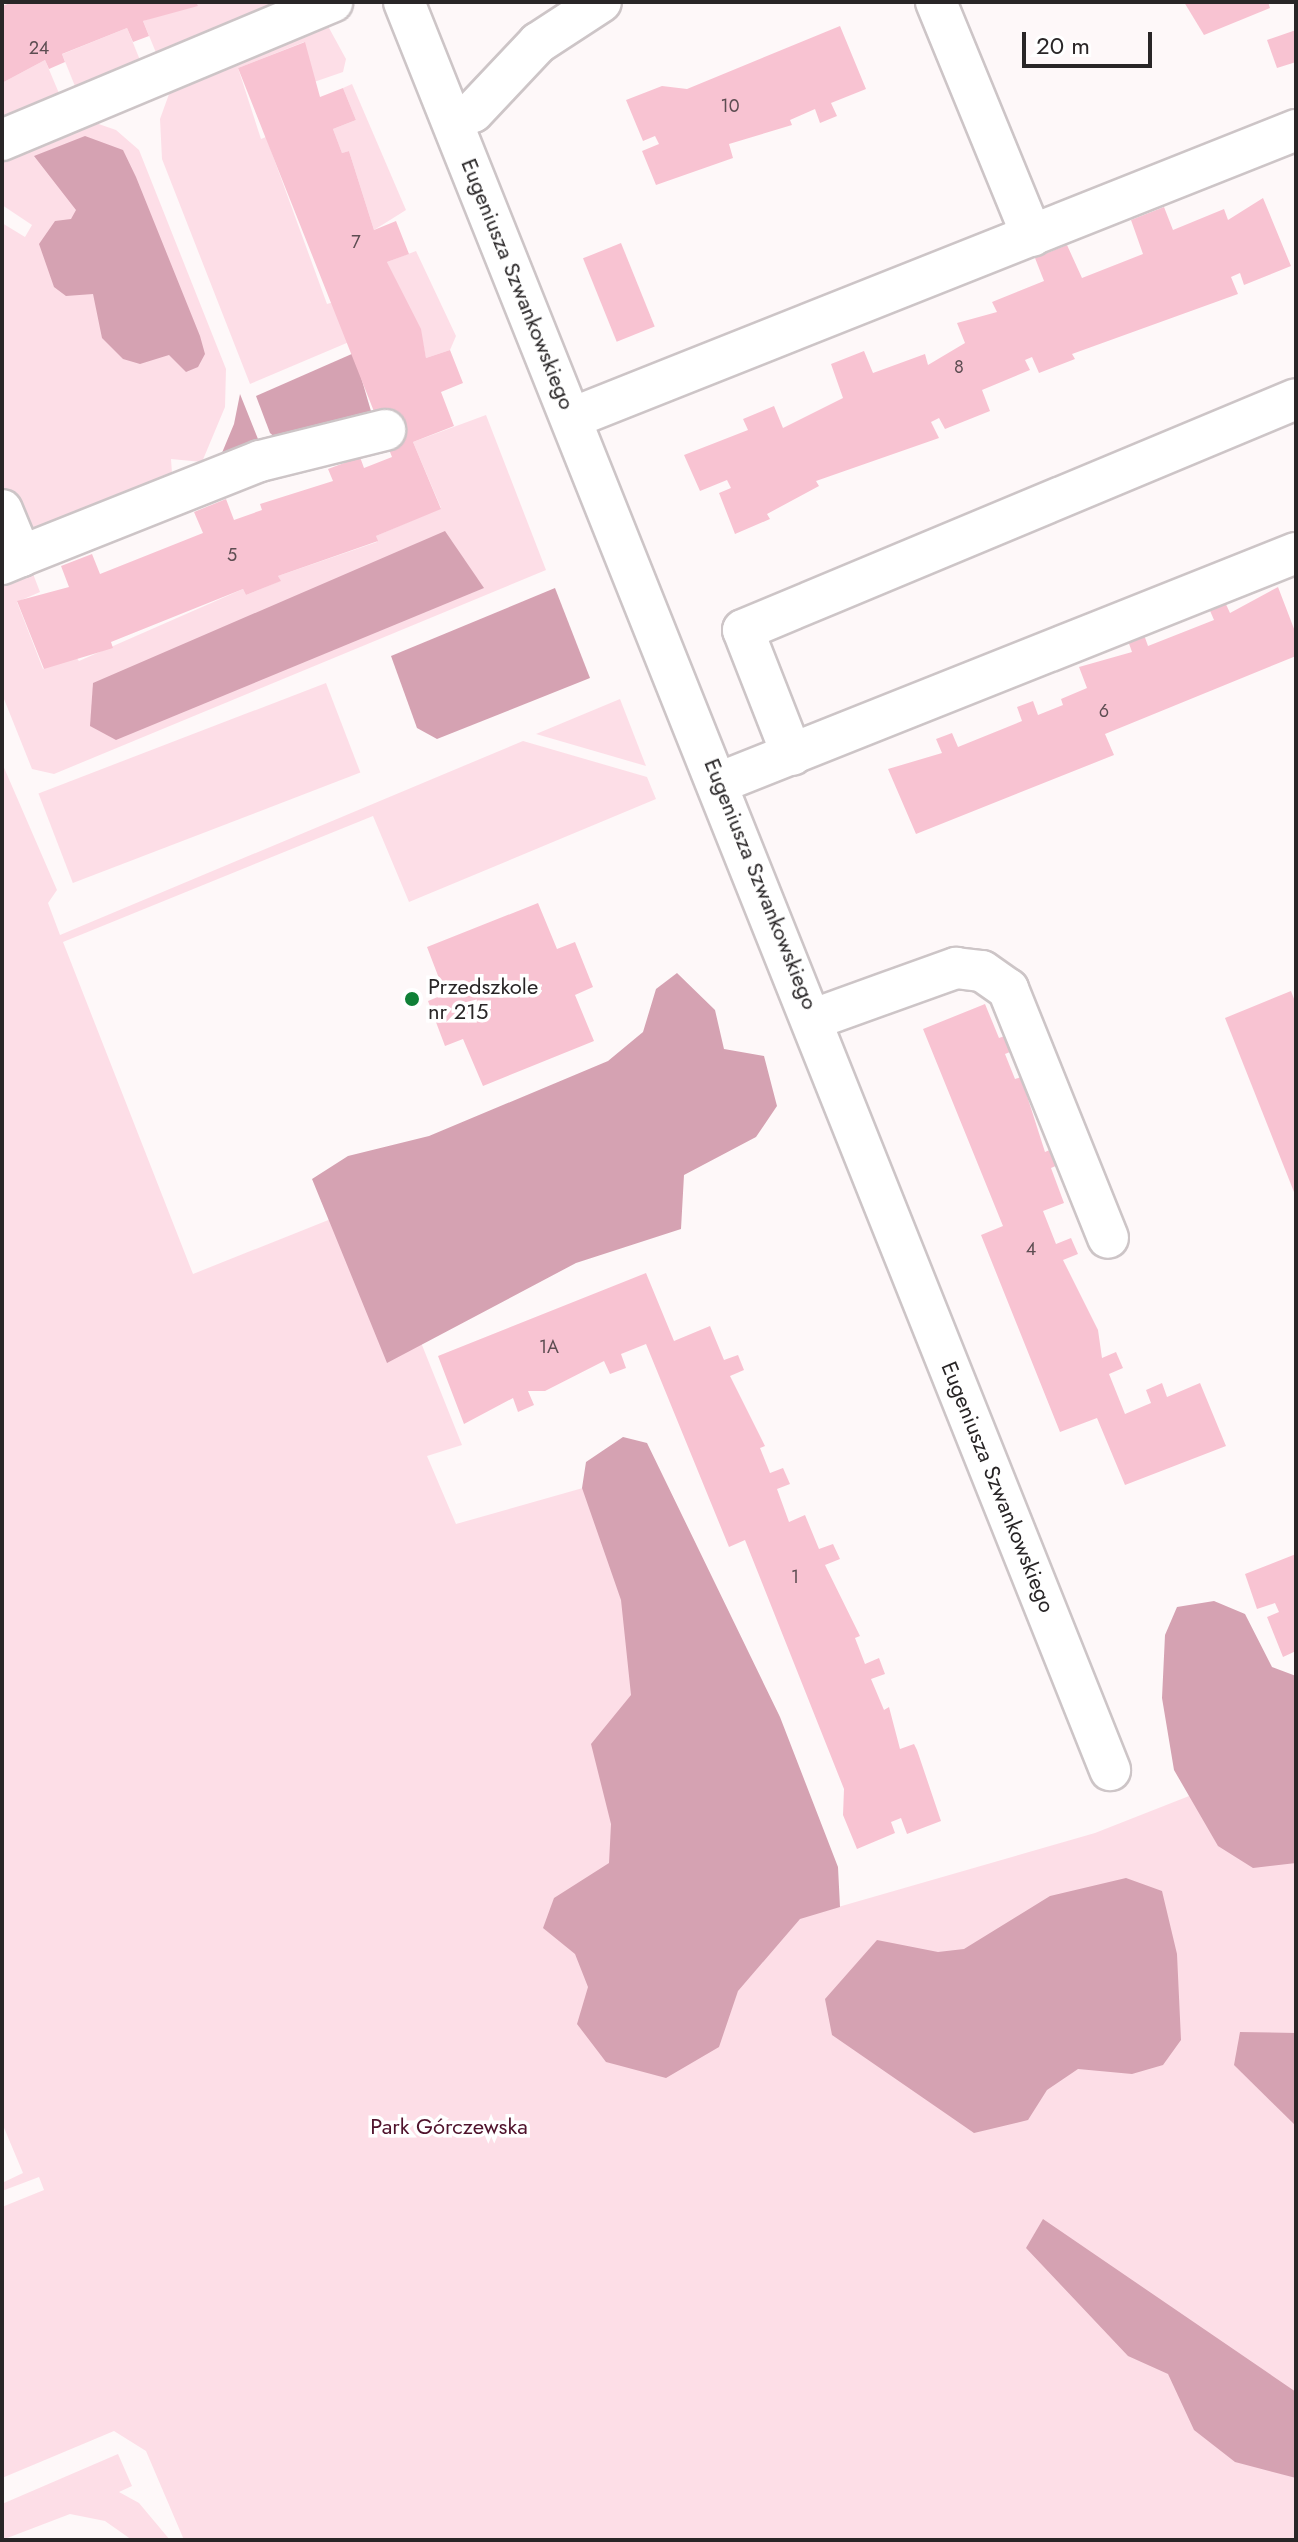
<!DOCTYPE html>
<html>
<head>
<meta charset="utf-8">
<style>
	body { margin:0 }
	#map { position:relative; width:1298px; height:2542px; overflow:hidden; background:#fef8f9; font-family:Jost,sans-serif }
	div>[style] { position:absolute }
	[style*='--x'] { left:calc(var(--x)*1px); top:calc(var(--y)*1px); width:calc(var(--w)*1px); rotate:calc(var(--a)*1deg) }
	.green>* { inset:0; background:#fddee7; transform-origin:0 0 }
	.forest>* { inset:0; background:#d5a2b2 }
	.building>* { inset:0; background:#f8c3d2; transform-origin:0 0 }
	.roads { filter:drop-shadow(2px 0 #cdc5c7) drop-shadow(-2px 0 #cdc5c7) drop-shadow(0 2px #cdc5c7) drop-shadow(0 -2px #cdc5c7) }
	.street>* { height:40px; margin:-20px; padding:0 20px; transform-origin:20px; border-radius:20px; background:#fff }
	.dots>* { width:22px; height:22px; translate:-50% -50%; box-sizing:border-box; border:4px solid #fff; border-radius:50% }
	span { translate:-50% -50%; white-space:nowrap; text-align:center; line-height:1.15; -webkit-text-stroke:7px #fff; paint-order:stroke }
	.number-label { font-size:18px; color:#5d4d52 }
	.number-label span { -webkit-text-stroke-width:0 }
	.street-label { font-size:22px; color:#292627 }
	.poi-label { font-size:22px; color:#292627 }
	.left { translate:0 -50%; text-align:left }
	.park-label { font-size:22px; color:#4f132c }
	.frame { position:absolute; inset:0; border:4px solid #292627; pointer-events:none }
	.scale { position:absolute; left:1022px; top:32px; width:130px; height:36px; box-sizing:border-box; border:4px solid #292627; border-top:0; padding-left:10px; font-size:24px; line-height:28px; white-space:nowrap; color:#292627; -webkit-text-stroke:6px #fff; paint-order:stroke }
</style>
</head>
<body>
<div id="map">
	<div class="green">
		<i style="clip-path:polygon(196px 2px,302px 2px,159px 60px,143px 21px)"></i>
		<i style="clip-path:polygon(323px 17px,346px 59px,343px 72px,314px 82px,304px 42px,238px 68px,261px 139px,266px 137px,327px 304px,334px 302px,349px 342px,250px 384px,162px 159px,160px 119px,173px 83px)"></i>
		<i style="left:127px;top:28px;width:40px;height:70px;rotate:68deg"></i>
		<i style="clip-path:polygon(45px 60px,61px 98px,2px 127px,2px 83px)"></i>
		<i style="clip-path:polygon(352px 84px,406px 210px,374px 230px,349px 151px,342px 153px,333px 129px,356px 120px,343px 88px)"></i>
		<i style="clip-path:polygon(87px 120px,116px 130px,139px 150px,226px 369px,225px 407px,202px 462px,171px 459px,172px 473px,162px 485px,39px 535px,18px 527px,2px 487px,2px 223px,25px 237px,32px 225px,2px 205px,2px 146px)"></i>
		<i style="clip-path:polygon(416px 251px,456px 336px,450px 350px,426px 358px,420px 329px,387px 262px)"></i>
		<i style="clip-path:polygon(486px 415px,546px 570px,54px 774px,32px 769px,2px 694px,2px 578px,30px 566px,40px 592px,17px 602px,43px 669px,75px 656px,79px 661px,243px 589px,246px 595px,280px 581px,278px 576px,377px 542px,376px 536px,441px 508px,413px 442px)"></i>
		<i style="left:326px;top:683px;width:96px;height:308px;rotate:69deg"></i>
		<i style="clip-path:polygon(620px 699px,646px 766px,536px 734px)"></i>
		<i style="clip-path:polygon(523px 741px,647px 777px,656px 799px,409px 902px,373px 816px,63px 942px,193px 1274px,366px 1205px,462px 1445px,427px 1456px,456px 1524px,618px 1478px,800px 1918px,1095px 1833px,1296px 1754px,1296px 2540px,184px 2540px,146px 2451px,114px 2431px,2px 2478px,2px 2207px,44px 2190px,39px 2177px,2px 2191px,2px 2183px,23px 2173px,2px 2123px,2px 763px,57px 890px,48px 903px,60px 935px)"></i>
		<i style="clip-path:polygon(118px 2454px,132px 2486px,119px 2492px,139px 2503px,170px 2540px,132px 2540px,105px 2521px,70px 2514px,2px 2540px,2px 2504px)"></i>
	</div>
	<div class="forest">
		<i style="clip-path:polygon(85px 136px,123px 150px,136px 177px,200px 336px,205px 354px,198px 367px,186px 372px,169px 355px,140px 364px,123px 359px,102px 338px,93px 294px,66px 296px,54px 287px,39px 244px,55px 221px,71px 219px,76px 210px,34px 156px)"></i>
		<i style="clip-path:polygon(354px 353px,373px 418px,277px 439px,270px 433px,256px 396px)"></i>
		<i style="clip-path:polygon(240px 394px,258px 439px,219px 460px,234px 424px)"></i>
		<i style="clip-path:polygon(445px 531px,484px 588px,116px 740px,90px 726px,93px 683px)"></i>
		<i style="clip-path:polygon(555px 588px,590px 678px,437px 739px,417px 728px,391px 656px)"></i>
		<i style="clip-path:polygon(677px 973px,715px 1010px,724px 1049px,764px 1056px,777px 1106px,756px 1137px,684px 1175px,681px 1229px,576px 1263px,387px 1363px,312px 1179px,348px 1156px,429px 1136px,608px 1061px,643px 1032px,656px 989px)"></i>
		<i style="clip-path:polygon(623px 1437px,647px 1443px,780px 1717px,838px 1867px,840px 1907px,800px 1919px,738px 1991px,719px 2047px,666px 2078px,606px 2062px,577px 2024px,588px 1987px,575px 1954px,543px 1928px,554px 1898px,609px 1863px,611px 1824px,591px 1744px,631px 1695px,621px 1600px,582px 1488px,586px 1462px)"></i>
		<i style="clip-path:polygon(1214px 1601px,1245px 1614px,1272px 1667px,1296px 1676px,1296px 1863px,1253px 1868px,1218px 1846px,1174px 1770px,1162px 1698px,1165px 1635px,1177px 1607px)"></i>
		<i style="clip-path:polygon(1126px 1878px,1162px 1891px,1177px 1954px,1181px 2040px,1163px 2065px,1132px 2074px,1078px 2069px,1047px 2090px,1028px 2120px,974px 2133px,832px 2035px,825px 1999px,877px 1940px,938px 1952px,964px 1949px,1050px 1896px)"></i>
		<i style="clip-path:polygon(1240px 2032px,1296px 2033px,1296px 2126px,1234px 2065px)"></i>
		<i style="clip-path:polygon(1043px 2219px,1296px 2392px,1296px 2478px,1235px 2462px,1194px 2430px,1168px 2374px,1128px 2356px,1026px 2248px)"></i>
	</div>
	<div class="building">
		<i style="clip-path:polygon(13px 2px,196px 2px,198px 6px,143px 21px,149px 36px,133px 42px,127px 28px,62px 54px,65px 62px,49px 69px,45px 60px,2px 83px,2px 6px)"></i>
		<i style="clip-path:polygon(1184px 2px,1268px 2px,1270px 8px,1204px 35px)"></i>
		<i style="clip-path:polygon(840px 26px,866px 89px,831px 103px,837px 116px,820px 123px,815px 109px,790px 120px,792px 125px,729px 144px,733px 158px,656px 185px,642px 151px,659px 144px,655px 136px,643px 141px,626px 100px,662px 86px,687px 89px)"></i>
		<i style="clip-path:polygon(1296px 30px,1296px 62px,1277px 68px,1267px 40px)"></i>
		<i style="clip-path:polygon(305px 42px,320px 97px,343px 88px,356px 120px,333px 129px,342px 153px,349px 151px,374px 230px,396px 221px,409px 254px,387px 262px,421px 329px,426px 358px,450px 350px,463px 383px,441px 392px,454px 426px,413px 442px,441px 509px,376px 536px,378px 541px,278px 576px,281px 581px,246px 595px,243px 589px,111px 642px,113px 648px,44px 669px,17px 601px,69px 587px,61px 566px,92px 554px,100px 574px,203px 533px,194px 512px,226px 499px,234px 520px,262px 510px,260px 504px,333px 481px,328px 469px,360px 457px,364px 468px,392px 457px,238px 68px)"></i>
		<i style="clip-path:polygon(1263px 198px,1291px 266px,1244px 285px,1240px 273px,1231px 277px,1238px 294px,1072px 354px,1075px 359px,1039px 373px,1032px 357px,1025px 360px,1030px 370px,982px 390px,990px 411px,945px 429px,939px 418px,931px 422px,939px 438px,816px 481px,819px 486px,767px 514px,770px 519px,735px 534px,719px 493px,731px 488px,727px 480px,700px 491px,684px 455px,748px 430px,743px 419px,774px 406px,783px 428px,843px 398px,831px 364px,864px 351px,873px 373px,925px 354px,928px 365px,965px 343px,957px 323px,997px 312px,992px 302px,1044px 281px,1035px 258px,1067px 245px,1082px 278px,1143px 254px,1131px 220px,1164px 207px,1173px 230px,1224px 209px,1228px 220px)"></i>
		<i style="left:621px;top:243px;width:90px;height:41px;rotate:68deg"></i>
		<i style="clip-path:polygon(1278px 587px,1296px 634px,1296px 656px,1105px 734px,1114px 755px,916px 834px,888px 769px,942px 753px,936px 739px,952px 733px,958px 747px,1022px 721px,1017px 707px,1033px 701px,1038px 715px,1063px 705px,1061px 699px,1087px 688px,1079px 667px,1132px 652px,1127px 638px,1143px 632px,1148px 646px,1214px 620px,1208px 606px,1224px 600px,1230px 613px)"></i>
		<i style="clip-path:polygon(538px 903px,557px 949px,575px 942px,593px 987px,575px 995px,594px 1041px,483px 1086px,463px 1039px,445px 1046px,428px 1001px,445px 994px,427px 947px)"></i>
		<i style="clip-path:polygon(1291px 991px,1296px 1004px,1296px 1197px,1225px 1018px)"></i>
		<i style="clip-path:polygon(985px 1004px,999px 1038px,1013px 1033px,1020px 1048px,1005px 1054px,1015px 1079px,1021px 1077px,1045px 1152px,1059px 1146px,1065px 1162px,1051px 1168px,1064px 1203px,1043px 1211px,1056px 1244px,1071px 1238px,1078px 1254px,1063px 1260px,1098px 1330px,1102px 1358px,1116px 1352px,1123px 1368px,1109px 1374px,1125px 1414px,1151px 1403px,1146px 1390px,1162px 1383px,1167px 1397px,1200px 1383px,1226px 1446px,1125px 1485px,1097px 1418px,1060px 1432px,981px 1235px,1003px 1226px,923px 1029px)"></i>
		<i style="clip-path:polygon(646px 1273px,674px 1341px,710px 1326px,724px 1360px,738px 1355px,744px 1370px,730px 1376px,765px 1446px,760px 1448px,770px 1473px,783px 1468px,790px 1484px,777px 1489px,789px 1522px,805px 1515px,819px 1549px,833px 1544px,840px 1559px,825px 1565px,860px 1636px,855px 1638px,865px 1664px,879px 1658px,885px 1674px,871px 1679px,884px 1710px,889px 1707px,900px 1749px,914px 1744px,917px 1750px,941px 1821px,907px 1834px,901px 1818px,891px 1822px,895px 1833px,857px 1849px,843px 1815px,844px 1789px,745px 1540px,729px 1547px,646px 1344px,621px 1354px,626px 1368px,610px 1374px,604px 1361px,545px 1391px,528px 1391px,534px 1405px,518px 1412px,513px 1398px,464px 1424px,438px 1356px)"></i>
		<i style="clip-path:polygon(1296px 1554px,1296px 1651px,1283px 1657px,1267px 1617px,1279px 1612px,1275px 1603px,1257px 1609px,1245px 1574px)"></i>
	</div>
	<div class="roads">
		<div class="street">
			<i style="--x:404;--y:2;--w:1904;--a:68.23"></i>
			<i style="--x:936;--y:2;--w:253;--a:67.7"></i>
			<i style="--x:452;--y:120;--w:22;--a:-21"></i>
			<i style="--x:473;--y:112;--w:95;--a:-46.7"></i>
			<i style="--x:538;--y:43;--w:75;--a:-33.1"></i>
			<i style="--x:2;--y:140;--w:358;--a:-22.7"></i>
			<i style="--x:572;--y:418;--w:779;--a:-21.69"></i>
			<i style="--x:2;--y:510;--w:50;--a:67.6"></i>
			<i style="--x:21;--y:556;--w:21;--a:157"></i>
			<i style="--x:21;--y:556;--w:257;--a:-21.7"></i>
			<i style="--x:260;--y:461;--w:129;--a:-13.9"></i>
			<i style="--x:792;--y:755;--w:134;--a:-111.4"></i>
			<i style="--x:743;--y:630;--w:599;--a:-22.67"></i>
			<i style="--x:721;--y:782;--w:619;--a:-21.72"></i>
			<i style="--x:814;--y:1019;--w:151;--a:-19.8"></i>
			<i style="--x:956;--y:968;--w:26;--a:7"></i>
			<i style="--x:982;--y:971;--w:32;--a:35"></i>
			<i style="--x:1008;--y:989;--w:268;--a:68.1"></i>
		</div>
	</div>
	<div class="dots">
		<i style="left:412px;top:999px;background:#108037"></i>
	</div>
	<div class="number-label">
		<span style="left:39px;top:48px">24</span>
		<span style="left:730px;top:106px">10</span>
		<span style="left:356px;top:242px">7</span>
		<span style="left:959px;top:367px">8</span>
		<span style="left:232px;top:555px">5</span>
		<span style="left:1104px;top:711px">6</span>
		<span style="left:1031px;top:1249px">4</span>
		<span style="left:549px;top:1347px">1A</span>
		<span style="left:795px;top:1577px">1</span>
	</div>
	<div class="street-label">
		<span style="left:518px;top:284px;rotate:68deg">Eugeniusza Szwankowskiego</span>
		<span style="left:761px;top:884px;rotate:68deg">Eugeniusza Szwankowskiego</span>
		<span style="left:998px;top:1487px;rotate:68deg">Eugeniusza Szwankowskiego</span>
	</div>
	<div class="poi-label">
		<span class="left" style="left:428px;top:999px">Przedszkole<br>nr 215</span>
	</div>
	<div class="park-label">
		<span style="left:449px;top:2127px">Park Górczewska</span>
	</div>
	<div class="frame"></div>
	<div class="scale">20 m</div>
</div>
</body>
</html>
